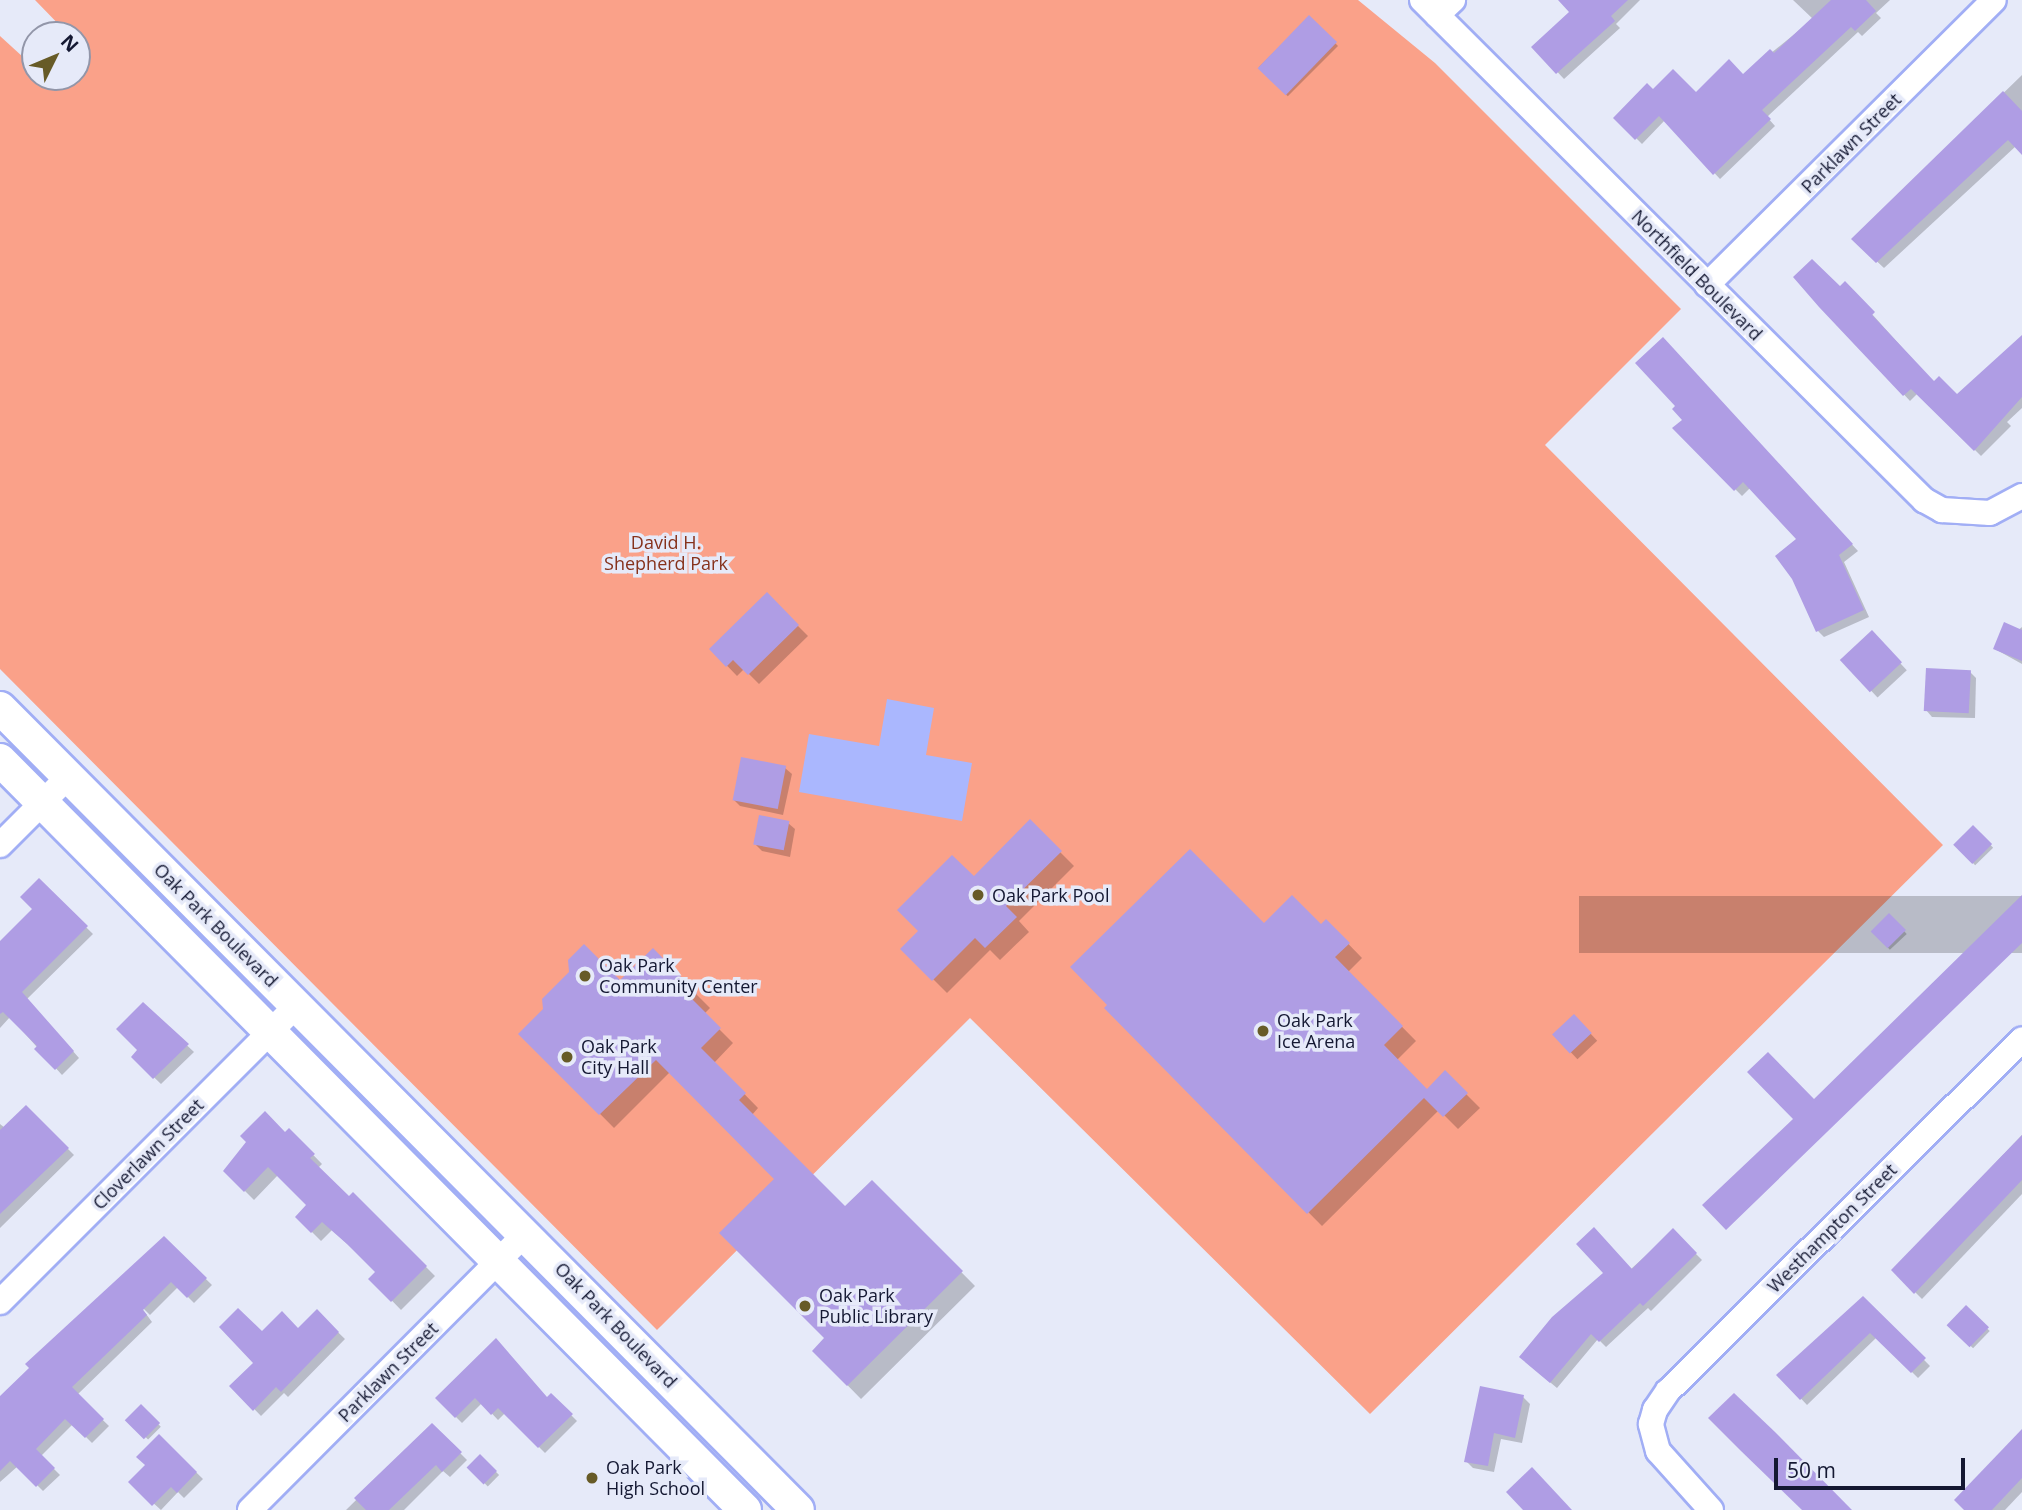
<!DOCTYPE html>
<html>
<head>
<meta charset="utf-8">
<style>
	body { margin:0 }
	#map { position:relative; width:2022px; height:1510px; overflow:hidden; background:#e6eaf9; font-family:"Open Sans",sans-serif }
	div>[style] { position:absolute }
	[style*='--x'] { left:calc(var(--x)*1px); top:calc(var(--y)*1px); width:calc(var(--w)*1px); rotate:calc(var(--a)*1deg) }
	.green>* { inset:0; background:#faa189 }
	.water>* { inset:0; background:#aab7fe }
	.shadow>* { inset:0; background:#0003; transform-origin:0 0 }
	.building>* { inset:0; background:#af9de4; transform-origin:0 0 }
	.roads { filter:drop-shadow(2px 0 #a1aef5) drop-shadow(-2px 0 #a1aef5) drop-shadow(0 2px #a1aef5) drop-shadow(0 -2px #a1aef5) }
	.minor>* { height:24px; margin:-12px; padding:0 12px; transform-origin:12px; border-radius:12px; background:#fff }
	.tertiary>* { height:32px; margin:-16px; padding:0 16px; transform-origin:16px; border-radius:16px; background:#fff }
	.dots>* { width:19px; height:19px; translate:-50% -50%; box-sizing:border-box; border:4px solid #e6eaf9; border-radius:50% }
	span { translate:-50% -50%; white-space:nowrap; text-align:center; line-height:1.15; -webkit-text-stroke:7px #e6eaf9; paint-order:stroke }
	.street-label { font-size:18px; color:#141832 }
	.park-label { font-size:18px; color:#86321c }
	.poi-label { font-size:18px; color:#141832 }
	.left { translate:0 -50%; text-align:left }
	.north { position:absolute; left:21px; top:21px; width:70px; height:70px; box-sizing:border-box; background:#e6eaf9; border:2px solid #9296a9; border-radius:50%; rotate:47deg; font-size:19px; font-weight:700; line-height:28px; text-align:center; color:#141832 }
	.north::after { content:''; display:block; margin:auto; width:24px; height:32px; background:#675b27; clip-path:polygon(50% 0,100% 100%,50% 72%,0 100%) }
	.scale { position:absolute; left:1774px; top:1458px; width:191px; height:32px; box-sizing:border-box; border:4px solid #141832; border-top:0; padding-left:9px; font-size:21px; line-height:24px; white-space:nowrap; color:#141832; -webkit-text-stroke:5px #e6eaf9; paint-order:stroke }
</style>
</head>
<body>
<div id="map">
	<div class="green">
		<i style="clip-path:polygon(35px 0,1358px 0,1435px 63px,1681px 309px,1545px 445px,1943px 845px,1370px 1414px,970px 1018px,657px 1330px,0 669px,0 36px,35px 68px,35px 77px,77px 77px,77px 35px,69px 35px)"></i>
	</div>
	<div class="water">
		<i style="clip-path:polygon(887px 699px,934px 708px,926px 755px,972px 763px,962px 821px,799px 792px,809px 734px,879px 746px)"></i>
	</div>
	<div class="shadow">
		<i style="clip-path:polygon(1577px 0,1640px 0,1616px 24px,1620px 28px,1564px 79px,1534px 47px,1572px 12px)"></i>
		<i style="clip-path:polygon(1793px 0,1890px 0,1876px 13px,1881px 18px,1862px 36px,1858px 32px,1767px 117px,1775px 126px,1720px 179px,1665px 120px,1642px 144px,1616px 118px,1654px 91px,1696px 94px,1743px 76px,1813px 19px)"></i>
		<i style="left:1309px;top:17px;width:41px;height:71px;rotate:45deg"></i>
		<i style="clip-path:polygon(2022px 75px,2022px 152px,2016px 146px,1884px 268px,1853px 239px)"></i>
		<i style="clip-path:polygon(1796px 277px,1840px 289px,1845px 284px,1934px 383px,1957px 396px,2022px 340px,2022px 408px,2007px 422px,2011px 426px,1981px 456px,1918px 393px,1910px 401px)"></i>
		<i style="clip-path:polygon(1669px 346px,1858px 551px,1844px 562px,1869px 617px,1824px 637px,1818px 631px,1799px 539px,1751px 487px,1742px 496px,1675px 428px,1684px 420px,1677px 406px)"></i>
		<i style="clip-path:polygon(767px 595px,808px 636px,759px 684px,744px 669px,737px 676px,711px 649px)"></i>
		<i style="clip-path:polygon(2022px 627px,2022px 664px,1995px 649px)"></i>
		<i style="left:1872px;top:633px;width:51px;height:40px;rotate:47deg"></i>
		<i style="clip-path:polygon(1970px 672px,1976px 678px,1975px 718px,1932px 717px,1926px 710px)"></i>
		<i style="clip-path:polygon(785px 768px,792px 774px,783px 815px,740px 806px,733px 799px)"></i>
		<i style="clip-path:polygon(1030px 822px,1074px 866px,1019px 921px,1029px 932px,1000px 960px,990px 950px,947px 993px,903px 949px)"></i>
		<i style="clip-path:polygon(788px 823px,795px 829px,790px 857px,762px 851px,756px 845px)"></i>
		<i style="left:1973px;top:827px;width:29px;height:25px;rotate:46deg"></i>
		<i style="clip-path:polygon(39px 881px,93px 934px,27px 999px,79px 1058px,62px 1075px,10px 1017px,0 1028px,0 943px,34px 909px)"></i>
		<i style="left:2022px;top:896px;width:57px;height:443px;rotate:90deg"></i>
		<i style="left:1889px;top:915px;width:26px;height:23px;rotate:47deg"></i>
		<i style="clip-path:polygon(1326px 921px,1362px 958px,1348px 972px,1416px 1041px,1397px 1060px,1427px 1091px,1445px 1073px,1480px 1108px,1458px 1129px,1439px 1110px,1322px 1226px,1106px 1008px,1264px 926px,1321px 927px)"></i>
		<i style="clip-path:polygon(653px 951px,710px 1008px,704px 1014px,733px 1043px,714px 1063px,758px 1108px,752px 1115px,845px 1209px,872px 1182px,975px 1286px,861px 1399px,814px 1351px,826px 1338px,776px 1179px,670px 1072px,614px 1128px,521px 1034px,620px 983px)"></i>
		<i style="clip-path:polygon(143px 1004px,194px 1052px,161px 1084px,133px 1057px,140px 1050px)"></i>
		<i style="left:1574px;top:1016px;width:34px;height:27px;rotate:47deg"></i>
		<i style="clip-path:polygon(26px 1107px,74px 1155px,0 1228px,0 1124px,5px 1128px)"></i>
		<i style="clip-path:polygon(289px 1130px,322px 1164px,318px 1168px,349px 1198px,353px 1194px,435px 1276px,401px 1310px,371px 1279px,378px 1272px,332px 1230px,321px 1241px,297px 1217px,309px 1205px,278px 1175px,254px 1200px,225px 1171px)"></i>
		<i style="clip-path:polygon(2022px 1135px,2022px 1194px,1922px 1299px,1893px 1270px)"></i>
		<i style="clip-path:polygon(1673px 1231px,1702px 1260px,1651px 1311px,1648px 1308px,1606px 1347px,1598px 1339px,1557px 1388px,1527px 1363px)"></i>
		<i style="clip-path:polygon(164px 1238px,212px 1285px,194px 1303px,178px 1287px,150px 1315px,138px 1303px,152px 1322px,77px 1395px,109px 1426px,92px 1443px,73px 1424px,41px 1456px,60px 1475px,43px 1491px,18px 1466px,0 1482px,0 1401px)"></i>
		<i style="clip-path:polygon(1863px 1298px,1930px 1366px,1918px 1378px,1877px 1337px,1807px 1405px,1779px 1375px)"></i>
		<i style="left:1966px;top:1308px;width:33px;height:24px;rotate:44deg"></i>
		<i style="clip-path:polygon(317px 1312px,345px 1339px,288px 1397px,284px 1393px,261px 1416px,232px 1386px,256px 1363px,262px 1333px,298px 1331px)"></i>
		<i style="clip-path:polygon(496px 1340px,547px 1400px,551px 1395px,577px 1421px,545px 1453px,505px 1413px,498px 1420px,482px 1403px,462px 1423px,437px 1398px)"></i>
		<i style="clip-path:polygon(1523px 1397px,1530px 1404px,1522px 1443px,1501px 1439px,1494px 1472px,1473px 1468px,1466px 1461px)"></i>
		<i style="left:141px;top:1407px;width:28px;height:18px;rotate:45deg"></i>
		<i style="clip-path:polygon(432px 1425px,467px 1460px,450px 1477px,443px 1471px,404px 1510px,346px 1510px)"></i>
		<i style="clip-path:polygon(2022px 1432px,2022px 1492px,2005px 1510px,1964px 1510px)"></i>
		<i style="clip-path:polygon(159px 1436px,203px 1479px,184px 1498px,178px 1492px,161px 1510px,130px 1482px,147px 1465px)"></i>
		<i style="left:480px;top:1456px;width:27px;height:16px;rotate:45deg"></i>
	</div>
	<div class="building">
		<i style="clip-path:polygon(1558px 0,1628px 0,1611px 16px,1615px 21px,1556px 74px,1531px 47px,1569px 12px)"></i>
		<i style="clip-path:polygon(1831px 0,1866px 0,1876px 11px,1855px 31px,1851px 27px,1762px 110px,1771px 119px,1713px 175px,1659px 116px,1635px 140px,1613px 118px,1647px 83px,1653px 89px,1673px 69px,1696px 92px,1729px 59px,1743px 74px,1770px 49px,1774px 53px)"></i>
		<i style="left:1309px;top:15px;width:39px;height:74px;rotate:44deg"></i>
		<i style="clip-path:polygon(2003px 91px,2022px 111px,2022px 155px,2008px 140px,1876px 263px,1851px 239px)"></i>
		<i style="clip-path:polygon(1812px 259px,1840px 286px,1845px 281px,1875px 312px,1872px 315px,1934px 381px,1939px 376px,1957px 394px,2022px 335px,2022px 397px,1974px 451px,1911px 389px,1903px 396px,1819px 307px,1793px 277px)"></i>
		<i style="clip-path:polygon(1663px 337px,1853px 544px,1839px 555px,1864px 610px,1816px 632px,1792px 579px,1775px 556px,1796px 539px,1743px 482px,1734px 491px,1672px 428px,1682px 420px,1672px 409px,1675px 406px,1635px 363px)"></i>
		<i style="clip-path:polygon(767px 592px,799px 625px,748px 675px,733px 660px,726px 667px,709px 649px)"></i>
		<i style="clip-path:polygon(2004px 622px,2022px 630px,2022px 661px,1993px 649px)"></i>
		<i style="left:1872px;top:630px;width:44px;height:44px;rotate:47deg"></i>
		<i style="left:1926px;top:668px;width:45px;height:43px;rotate:3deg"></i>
		<i style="left:741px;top:757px;width:46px;height:44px;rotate:11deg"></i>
		<i style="left:759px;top:815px;width:31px;height:30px;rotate:11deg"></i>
		<i style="clip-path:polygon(1030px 819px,1062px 851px,1006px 906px,1017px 917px,985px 948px,975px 938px,932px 981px,900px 949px,918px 931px,897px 910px,952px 855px,974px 876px)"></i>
		<i style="left:1973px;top:825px;width:27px;height:28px;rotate:45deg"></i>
		<i style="clip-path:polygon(1190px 849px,1264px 923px,1292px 895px,1321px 924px,1326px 919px,1350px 943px,1335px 957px,1403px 1026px,1384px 1045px,1427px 1089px,1445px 1070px,1468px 1093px,1443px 1117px,1424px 1098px,1307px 1214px,1104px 1008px,1107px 1005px,1070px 967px)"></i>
		<i style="clip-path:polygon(39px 878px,88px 926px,22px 992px,74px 1051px,55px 1070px,34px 1049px,37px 1046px,3px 1012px,0 1014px,0 941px,32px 909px,20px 897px)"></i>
		<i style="clip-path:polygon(2022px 895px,2022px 943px,1726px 1230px,1702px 1205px,1793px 1119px,1747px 1072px,1768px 1052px,1814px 1099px)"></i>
		<i style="left:1889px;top:913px;width:24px;height:26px;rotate:45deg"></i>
		<i style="clip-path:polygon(584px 944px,620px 980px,653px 948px,697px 993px,692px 999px,721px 1028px,701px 1048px,746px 1093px,739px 1100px,845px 1206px,872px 1180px,963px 1271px,847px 1386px,812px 1351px,824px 1338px,719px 1233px,774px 1179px,656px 1060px,599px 1115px,518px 1034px,543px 1009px,542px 999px,569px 972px,568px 960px)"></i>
		<i style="clip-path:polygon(143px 1002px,189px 1044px,153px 1079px,131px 1057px,137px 1050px,116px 1029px)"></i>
		<i style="left:1574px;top:1014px;width:26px;height:30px;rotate:47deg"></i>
		<i style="clip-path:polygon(26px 1105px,69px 1148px,0 1214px,0 1130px)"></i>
		<i style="clip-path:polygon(265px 1111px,285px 1132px,289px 1128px,315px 1154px,310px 1158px,349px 1196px,353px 1192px,427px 1266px,391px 1302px,368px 1279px,375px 1272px,347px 1244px,322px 1222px,311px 1233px,295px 1217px,306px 1205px,268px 1167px,244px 1192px,223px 1171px,246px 1142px,240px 1136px)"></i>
		<i style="clip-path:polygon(2022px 1135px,2022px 1180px,1914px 1294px,1891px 1270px)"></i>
		<i style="clip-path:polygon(1594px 1227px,1632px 1269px,1673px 1228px,1697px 1253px,1643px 1306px,1640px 1303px,1599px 1342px,1591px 1334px,1550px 1383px,1519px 1357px,1552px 1317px,1603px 1273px,1576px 1244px)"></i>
		<i style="clip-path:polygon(164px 1236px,207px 1278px,187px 1298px,171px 1282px,143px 1310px,147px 1315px,72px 1387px,104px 1419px,85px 1438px,65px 1419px,36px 1449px,55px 1468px,36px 1487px,10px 1461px,0 1471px,0 1396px,29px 1368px,25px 1364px)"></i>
		<i style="clip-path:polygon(1863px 1296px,1926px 1358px,1911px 1373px,1870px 1333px,1800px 1400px,1776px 1375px)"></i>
		<i style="left:1966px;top:1305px;width:32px;height:28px;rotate:44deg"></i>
		<i style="clip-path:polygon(238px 1308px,262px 1331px,282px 1311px,298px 1328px,317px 1309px,339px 1332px,281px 1392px,276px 1387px,253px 1411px,229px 1386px,253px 1363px,219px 1327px)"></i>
		<i style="clip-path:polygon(496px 1338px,547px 1397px,551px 1393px,573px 1414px,538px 1448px,498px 1408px,491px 1415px,475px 1398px,455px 1418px,435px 1398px)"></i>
		<i style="clip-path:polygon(1480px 1386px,1524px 1395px,1515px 1438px,1494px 1433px,1488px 1466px,1464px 1462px)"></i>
		<i style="clip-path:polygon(1734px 1393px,1775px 1432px,1852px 1510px,1802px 1510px,1741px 1451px,1708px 1418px)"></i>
		<i style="left:141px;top:1404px;width:27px;height:23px;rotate:45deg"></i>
		<i style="clip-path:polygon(432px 1423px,462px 1452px,442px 1472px,436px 1465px,389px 1510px,366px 1510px,354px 1498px)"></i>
		<i style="clip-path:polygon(2022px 1429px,2022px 1478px,1992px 1510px,1964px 1510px,1954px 1500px)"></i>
		<i style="clip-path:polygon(159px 1434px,197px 1472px,177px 1493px,171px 1487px,152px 1506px,128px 1482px,145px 1465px,136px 1457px)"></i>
		<i style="left:480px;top:1454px;width:24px;height:19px;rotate:45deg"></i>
		<i style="clip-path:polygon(1532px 1467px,1572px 1510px,1523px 1510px,1506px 1492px)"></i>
	</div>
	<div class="roads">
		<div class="minor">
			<i style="--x:1422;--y:0;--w:709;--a:44.89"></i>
			<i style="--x:1924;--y:500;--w:21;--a:29"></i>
			<i style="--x:1942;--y:510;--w:48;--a:3.6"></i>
			<i style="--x:1990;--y:513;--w:36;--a:-28"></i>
			<i style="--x:1437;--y:15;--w:22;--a:-43"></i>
			<i style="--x:1707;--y:285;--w:404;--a:-44.8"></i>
			<i style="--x:0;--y:845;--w:98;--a:-45"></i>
			<i style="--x:0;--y:1302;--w:419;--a:-45"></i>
			<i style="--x:250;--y:1510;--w:390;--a:-45.1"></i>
			<i style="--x:1711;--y:1510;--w:79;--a:-131.9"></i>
			<i style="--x:1658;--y:1451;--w:28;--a:-105"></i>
			<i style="--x:1651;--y:1424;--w:15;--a:-74"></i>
			<i style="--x:1655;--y:1410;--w:23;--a:-56"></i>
			<i style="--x:1668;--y:1391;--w:499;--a:-44.8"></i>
		</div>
		<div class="tertiary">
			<i style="--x:0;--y:708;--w:1131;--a:45.14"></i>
			<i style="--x:0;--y:760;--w:1057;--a:45.19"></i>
		</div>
	</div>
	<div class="dots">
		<i style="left:978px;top:895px;background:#675b27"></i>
		<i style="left:585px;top:976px;background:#675b27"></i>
		<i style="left:1263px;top:1031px;background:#675b27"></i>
		<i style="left:567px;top:1057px;background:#675b27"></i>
		<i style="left:805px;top:1306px;background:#675b27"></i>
		<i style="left:592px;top:1478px;background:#675b27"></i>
	</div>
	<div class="street-label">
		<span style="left:1851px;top:143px;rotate:-45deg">Parklawn Street</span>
		<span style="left:1697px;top:275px;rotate:45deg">Northfield Boulevard</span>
		<span style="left:216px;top:925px;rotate:45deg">Oak Park Boulevard</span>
		<span style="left:148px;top:1154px;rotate:-45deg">Cloverlawn Street</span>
		<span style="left:1832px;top:1228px;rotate:-45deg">Westhampton Street</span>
		<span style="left:616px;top:1325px;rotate:46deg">Oak Park Boulevard</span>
		<span style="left:388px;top:1372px;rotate:-45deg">Parklawn Street</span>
	</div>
	<div class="park-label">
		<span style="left:666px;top:553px">David H.<br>Shepherd Park</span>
	</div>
	<div class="poi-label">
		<span class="left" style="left:992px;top:895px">Oak Park Pool</span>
		<span class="left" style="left:599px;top:976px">Oak Park<br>Community Center</span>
		<span class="left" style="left:1277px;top:1031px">Oak Park<br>Ice Arena</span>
		<span class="left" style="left:581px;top:1057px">Oak Park<br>City Hall</span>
		<span class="left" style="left:819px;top:1306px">Oak Park<br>Public Library</span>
		<span class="left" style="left:606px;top:1478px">Oak Park<br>High School</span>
	</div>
	<div class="north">N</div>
	<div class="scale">50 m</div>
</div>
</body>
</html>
